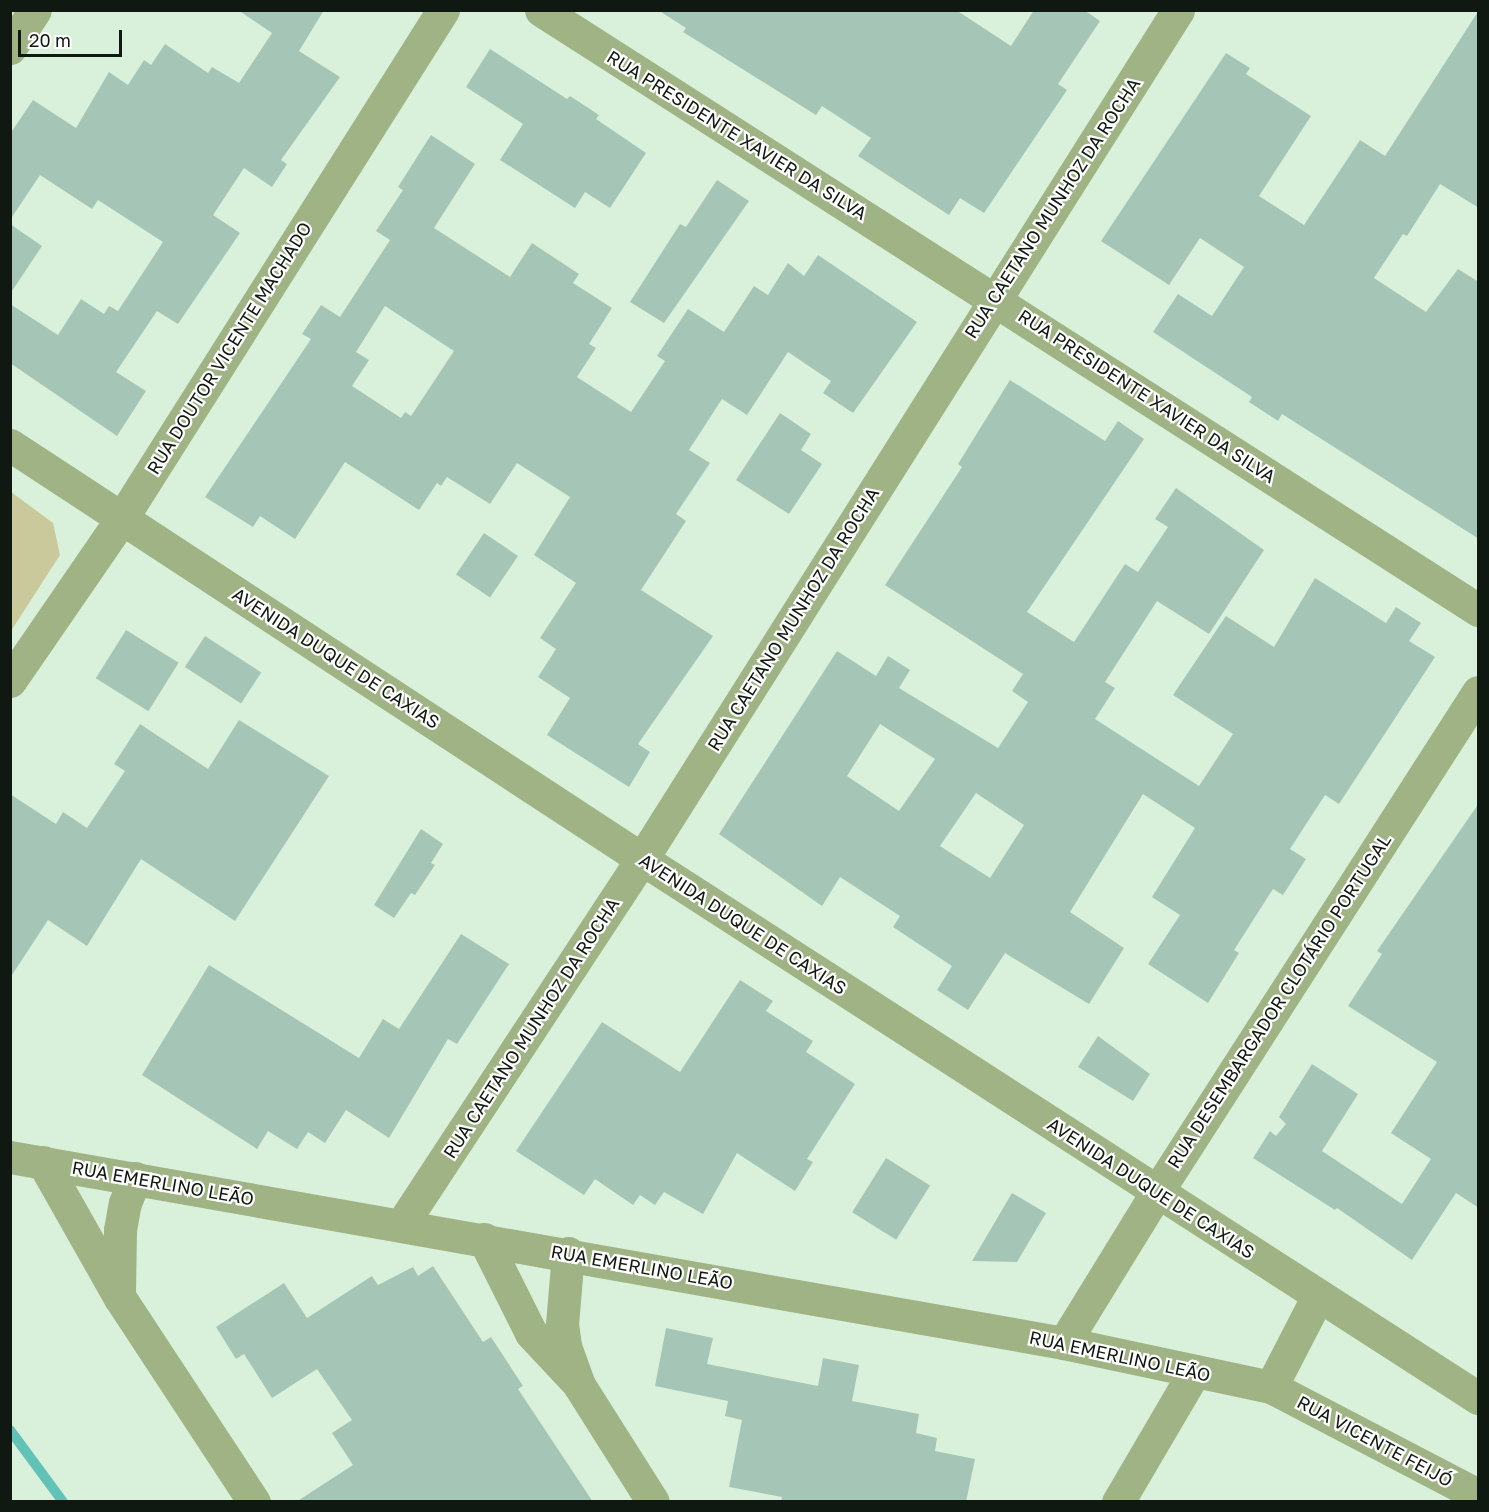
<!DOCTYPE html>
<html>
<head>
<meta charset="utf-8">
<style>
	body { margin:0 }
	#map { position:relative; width:1489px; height:1512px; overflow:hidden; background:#d9f1da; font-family:"Golos Text",sans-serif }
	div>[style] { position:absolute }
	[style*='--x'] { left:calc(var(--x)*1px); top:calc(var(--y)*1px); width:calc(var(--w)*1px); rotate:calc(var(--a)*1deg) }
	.green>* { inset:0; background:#cac99c }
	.stream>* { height:10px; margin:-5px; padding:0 5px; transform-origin:5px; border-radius:5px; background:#62c2b7 }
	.building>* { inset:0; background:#a5c6b7; transform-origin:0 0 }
	.minor>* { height:33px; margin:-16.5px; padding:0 16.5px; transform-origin:16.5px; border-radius:16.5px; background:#a0b384 }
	span { translate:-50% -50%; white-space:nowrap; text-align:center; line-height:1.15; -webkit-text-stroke:4.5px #fff; paint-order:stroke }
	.street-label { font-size:18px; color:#101911 }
	.frame { position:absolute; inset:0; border:12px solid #101911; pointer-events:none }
	.scale { position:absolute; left:18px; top:30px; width:104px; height:27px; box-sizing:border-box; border:3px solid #101911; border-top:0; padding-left:8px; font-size:18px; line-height:21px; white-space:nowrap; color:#101911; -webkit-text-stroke:4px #fff; paint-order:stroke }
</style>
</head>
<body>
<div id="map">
	<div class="green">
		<i style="clip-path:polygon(11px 492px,53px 523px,60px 555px,11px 631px)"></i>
	</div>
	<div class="stream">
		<i style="--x:10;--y:1430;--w:89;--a:53.6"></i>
	</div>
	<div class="building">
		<i style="clip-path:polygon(238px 10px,324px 10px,299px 51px,340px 77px,281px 160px,287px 164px,272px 187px,244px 168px,213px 215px,240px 233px,178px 324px,157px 311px,116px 372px,146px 391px,117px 436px,10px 363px,10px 304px,58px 335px,81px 299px,104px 314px,109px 306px,118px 311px,163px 242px,98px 200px,92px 209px,40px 175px,10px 220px,10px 134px,33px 100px,76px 128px,109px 72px,128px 85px,144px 60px,151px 65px,165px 44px,208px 73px,212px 67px,239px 83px,272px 33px)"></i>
		<i style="clip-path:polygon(658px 10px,956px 10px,1011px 46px,1034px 10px,1084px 10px,1100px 21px,1058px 84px,1067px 90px,984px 213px,960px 198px,949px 215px,858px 156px,871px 138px,822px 106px,816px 115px,683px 32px,686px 28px)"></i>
		<i style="clip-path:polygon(1479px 10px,1479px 208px,1440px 184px,1407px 236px,1403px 234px,1374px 278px,1426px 312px,1458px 269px,1479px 282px,1479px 539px,1282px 414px,1278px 421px,1249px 402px,1252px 397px,1153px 332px,1178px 294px,1212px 316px,1244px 267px,1200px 238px,1169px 285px,1101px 241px,1226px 53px,1250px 68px,1246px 74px,1311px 116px,1259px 196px,1304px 225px,1360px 140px,1385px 156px)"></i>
		<i style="clip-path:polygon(490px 49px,567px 99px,570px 96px,599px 115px,596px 119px,646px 153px,610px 208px,585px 192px,575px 208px,500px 160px,523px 124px,466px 87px)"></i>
		<i style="clip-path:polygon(evenodd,431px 135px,475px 164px,434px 228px,510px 277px,532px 243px,579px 274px,573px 283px,612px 308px,589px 344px,596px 348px,577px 377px,631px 412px,665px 361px,657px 356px,688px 309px,724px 332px,754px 286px,768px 295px,788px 263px,804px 276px,818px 255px,917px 322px,853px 413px,823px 393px,831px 381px,788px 352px,747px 415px,722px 399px,689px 450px,710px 463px,676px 514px,686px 521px,641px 590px,713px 636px,638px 744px,650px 752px,629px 787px,547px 735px,570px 698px,538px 677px,556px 649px,540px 638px,576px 583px,534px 555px,570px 497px,517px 463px,490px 504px,447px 477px,441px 486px,437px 483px,419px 510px,345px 462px,295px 539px,260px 516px,253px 527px,205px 497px,311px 339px,302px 334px,321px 305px,340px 317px,390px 240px,376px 231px,403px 190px,398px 187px,431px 135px,385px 306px,454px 351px,411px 416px,405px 412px,401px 418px,352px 386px,369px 360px,356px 352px,385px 306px)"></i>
		<i style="clip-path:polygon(717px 180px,749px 201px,664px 323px,630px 302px,680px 224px,686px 227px)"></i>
		<i style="clip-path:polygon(10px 224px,42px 246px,10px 294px)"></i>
		<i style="clip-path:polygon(evenodd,1010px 380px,1105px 441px,1118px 421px,1144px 439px,1027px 612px,1074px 642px,1125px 564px,1138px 572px,1168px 527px,1155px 519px,1176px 488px,1264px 550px,1209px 634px,1157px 601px,1105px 682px,1115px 688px,1095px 719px,1199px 786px,1233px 734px,1173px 695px,1226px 616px,1274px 647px,1315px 578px,1386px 623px,1396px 607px,1421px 623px,1409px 641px,1435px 657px,1339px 804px,1325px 795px,1290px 849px,1306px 859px,1283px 895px,1273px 889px,1234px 950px,1239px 953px,1208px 1003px,1148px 964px,1180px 915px,1152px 897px,1195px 828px,1143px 794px,1070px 912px,1124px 948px,1089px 1004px,1005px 953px,968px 1010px,937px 990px,952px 966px,893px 927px,900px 916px,840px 877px,822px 906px,719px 834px,837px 651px,876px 676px,888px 656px,910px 670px,899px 688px,998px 748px,1028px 702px,1012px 691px,1023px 674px,885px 585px,962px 467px,958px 464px,1010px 380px,880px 724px,935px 759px,899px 811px,847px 776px,880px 724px,1010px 380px,976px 793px,1024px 825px,990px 878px,940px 846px,976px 793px)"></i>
		<i style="clip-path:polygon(780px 413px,811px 434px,801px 450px,822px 464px,789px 514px,736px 480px)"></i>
		<i style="left:484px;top:533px;width:41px;height:50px;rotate:34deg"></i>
		<i style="left:126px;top:630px;width:62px;height:57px;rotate:32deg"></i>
		<i style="left:205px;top:636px;width:67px;height:37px;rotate:33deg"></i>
		<i style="clip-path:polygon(239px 720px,329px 776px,235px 921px,141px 859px,87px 946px,48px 920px,10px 978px,10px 794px,56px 824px,63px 812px,87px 828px,125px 771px,114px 764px,140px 724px,208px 769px)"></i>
		<i style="clip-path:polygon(1479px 803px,1479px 1208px,1456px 1193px,1412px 1260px,1337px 1208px,1335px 1210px,1253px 1158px,1270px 1131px,1276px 1136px,1286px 1124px,1279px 1117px,1312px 1064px,1358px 1094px,1322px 1151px,1402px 1204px,1431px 1159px,1391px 1133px,1437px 1062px,1348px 1006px,1382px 954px,1377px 951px)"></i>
		<i style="clip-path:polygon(421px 829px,443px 844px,431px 863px,435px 865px,415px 895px,411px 893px,394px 918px,374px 905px)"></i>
		<i style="clip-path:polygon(461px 934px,509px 964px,457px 1044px,448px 1039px,389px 1138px,346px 1110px,325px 1143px,308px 1132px,297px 1149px,268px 1131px,257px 1149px,142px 1075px,209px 965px,359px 1058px,383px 1019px,399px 1029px)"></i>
		<i style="clip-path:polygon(740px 980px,773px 1001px,766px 1011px,813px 1041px,806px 1052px,855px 1084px,807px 1159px,813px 1162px,795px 1191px,737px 1153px,703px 1214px,664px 1192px,655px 1205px,640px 1195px,633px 1205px,595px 1179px,584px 1195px,516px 1151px,602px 1022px,680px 1072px)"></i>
		<i style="clip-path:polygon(1098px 1036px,1150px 1074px,1133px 1101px,1078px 1067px)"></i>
		<i style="left:886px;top:1158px;width:52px;height:64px;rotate:32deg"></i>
		<i style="clip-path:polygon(1012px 1193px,1046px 1213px,1017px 1262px,972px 1261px)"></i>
		<i style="clip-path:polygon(433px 1266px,483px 1342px,491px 1337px,523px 1386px,518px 1389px,593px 1502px,296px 1502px,353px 1465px,332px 1433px,352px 1420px,317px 1369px,272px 1398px,244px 1354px,236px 1359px,216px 1327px,284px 1283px,307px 1318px,372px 1276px,378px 1285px,413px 1267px,418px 1276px)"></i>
		<i style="clip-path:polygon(666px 1328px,713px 1338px,707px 1364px,818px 1386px,823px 1358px,859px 1365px,852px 1401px,919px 1414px,916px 1433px,937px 1438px,935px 1451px,975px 1459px,966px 1502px,781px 1502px,782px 1497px,729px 1487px,742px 1420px,725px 1416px,728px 1401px,655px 1386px)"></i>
	</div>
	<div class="minor">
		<i style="--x:541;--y:10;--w:1113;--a:32.63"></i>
		<i style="--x:10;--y:48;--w:45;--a:-56.7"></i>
		<i style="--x:10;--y:445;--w:756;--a:33.23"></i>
		<i style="--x:642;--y:859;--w:995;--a:32.81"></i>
		<i style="--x:10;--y:681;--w:198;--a:-55.5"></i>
		<i style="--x:122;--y:518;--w:601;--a:-57.71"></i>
		<i style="--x:10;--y:1157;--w:1070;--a:10.01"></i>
		<i style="--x:1064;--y:1343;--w:212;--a:12"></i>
		<i style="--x:1271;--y:1387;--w:233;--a:27.6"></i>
		<i style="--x:43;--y:1162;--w:156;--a:60.5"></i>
		<i style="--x:120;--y:1298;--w:244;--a:56.7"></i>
		<i style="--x:402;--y:1224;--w:437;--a:-56.7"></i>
		<i style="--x:642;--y:859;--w:1004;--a:-57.73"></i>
		<i style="--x:484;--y:1239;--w:105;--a:63.4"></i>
		<i style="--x:531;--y:1333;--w:63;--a:46.9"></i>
		<i style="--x:568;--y:1253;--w:71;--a:94.8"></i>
		<i style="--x:562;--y:1324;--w:22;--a:82"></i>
		<i style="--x:565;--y:1346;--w:41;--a:70.3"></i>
		<i style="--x:579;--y:1385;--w:138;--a:57.7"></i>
		<i style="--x:119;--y:1294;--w:64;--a:-89.1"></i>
		<i style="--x:120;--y:1230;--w:27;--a:-80"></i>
		<i style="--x:125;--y:1203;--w:27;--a:-68"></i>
		<i style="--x:1064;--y:1343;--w:177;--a:-58.4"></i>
		<i style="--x:1157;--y:1192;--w:594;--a:-57.3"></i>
		<i style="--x:1271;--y:1387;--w:102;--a:-62.7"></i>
		<i style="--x:1118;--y:1502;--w:152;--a:-59.6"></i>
	</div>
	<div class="street-label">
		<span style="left:737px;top:135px;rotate:32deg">RUA PRESIDENTE XAVIER DA SILVA</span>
		<span style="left:1052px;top:208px;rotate:-57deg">RUA CAETANO MUNHOZ DA ROCHA</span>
		<span style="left:229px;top:348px;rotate:-58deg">RUA DOUTOR VICENTE MACHADO</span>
		<span style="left:1147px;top:396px;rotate:33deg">RUA PRESIDENTE XAVIER DA SILVA</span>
		<span style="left:793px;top:619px;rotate:-58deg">RUA CAETANO MUNHOZ DA ROCHA</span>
		<span style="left:336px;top:658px;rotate:33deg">AVENIDA DUQUE DE CAXIAS</span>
		<span style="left:743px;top:924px;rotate:33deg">AVENIDA DUQUE DE CAXIAS</span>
		<span style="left:1279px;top:1001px;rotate:-57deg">RUA DESEMBARGADOR CLOTÁRIO PORTUGAL</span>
		<span style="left:531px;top:1028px;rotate:-57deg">RUA CAETANO MUNHOZ DA ROCHA</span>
		<span style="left:163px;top:1183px;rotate:10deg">RUA EMERLINO LEÃO</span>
		<span style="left:1151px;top:1188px;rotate:33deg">AVENIDA DUQUE DE CAXIAS</span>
		<span style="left:642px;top:1267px;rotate:10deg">RUA EMERLINO LEÃO</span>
		<span style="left:1120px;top:1356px;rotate:12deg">RUA EMERLINO LEÃO</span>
		<span style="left:1375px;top:1441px;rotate:28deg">RUA VICENTE FEIJÓ</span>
	</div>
	<div class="frame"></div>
	<div class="scale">20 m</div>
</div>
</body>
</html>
